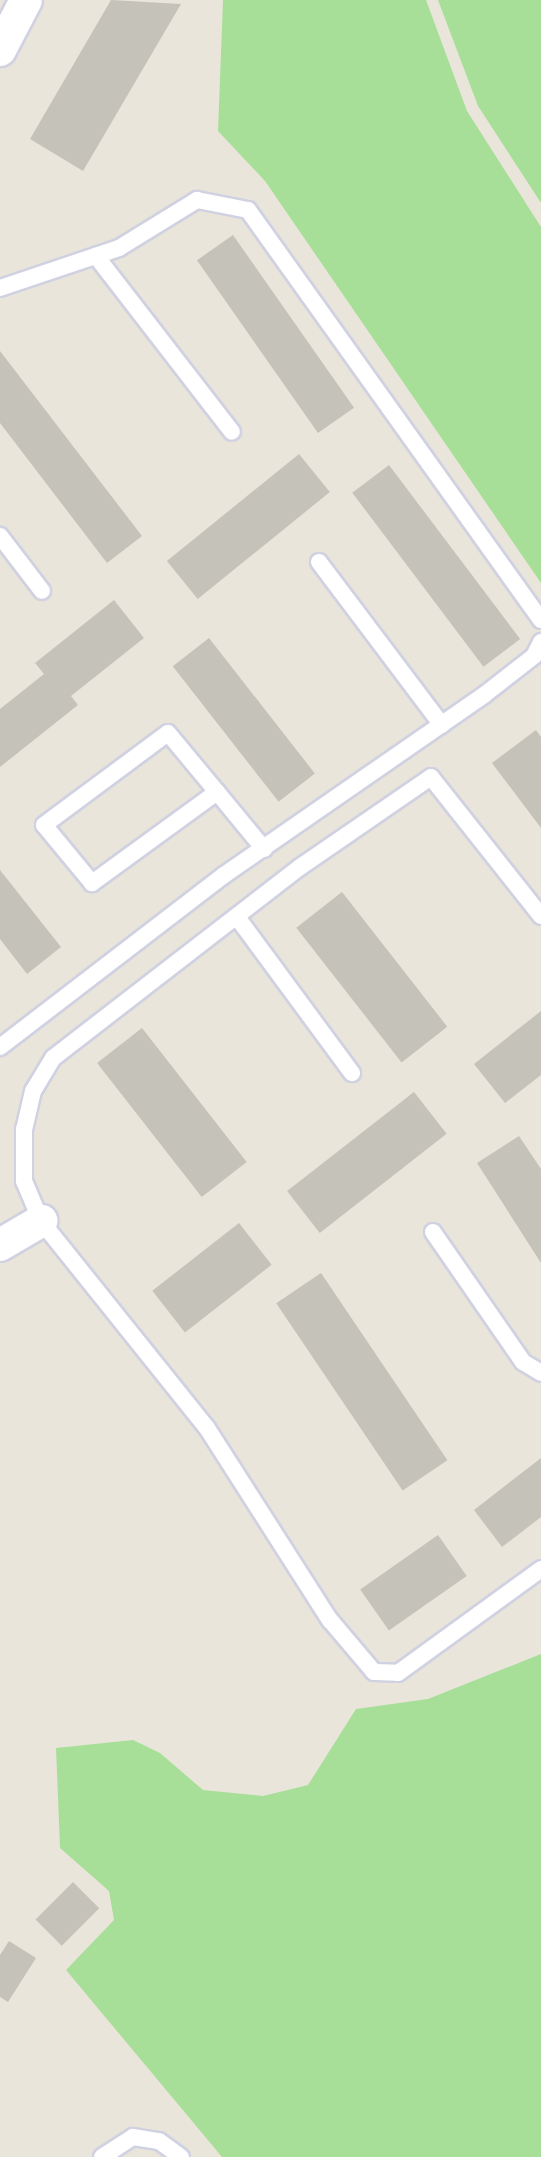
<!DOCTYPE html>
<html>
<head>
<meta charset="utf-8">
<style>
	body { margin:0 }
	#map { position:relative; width:541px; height:2157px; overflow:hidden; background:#eae5da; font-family:"DejaVu Sans",sans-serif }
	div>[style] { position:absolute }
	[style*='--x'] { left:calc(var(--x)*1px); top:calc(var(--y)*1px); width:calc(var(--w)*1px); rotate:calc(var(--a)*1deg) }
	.green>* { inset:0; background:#a7df99 }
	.building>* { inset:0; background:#c5c2ba; transform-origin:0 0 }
	.roads { filter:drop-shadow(2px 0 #d0d1e1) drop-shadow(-2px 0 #d0d1e1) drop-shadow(0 2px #d0d1e1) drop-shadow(0 -2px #d0d1e1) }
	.service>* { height:16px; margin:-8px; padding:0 8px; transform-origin:8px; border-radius:8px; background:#fff }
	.minor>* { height:32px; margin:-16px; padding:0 16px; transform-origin:16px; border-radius:16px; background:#fff }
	span { translate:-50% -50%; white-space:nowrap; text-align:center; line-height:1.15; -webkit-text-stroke:6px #fff; paint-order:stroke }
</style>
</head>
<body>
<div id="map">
	<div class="green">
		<i style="clip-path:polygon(223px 0,426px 0,467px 111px,541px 227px,541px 583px,265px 181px,218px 131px)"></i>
		<i style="clip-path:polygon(438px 0,541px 0,541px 203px,478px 106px)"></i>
		<i style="clip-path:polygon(541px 1654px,541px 2157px,222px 2157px,66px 1970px,114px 1920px,109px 1891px,60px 1848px,56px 1748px,133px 1740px,160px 1753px,203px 1790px,263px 1796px,308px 1785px,356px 1709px,428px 1699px)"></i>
	</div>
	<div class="building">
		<i style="clip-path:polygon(111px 0,181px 4px,83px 171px,30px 139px)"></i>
		<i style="left:233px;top:235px;width:211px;height:44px;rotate:55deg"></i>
		<i style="clip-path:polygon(0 351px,142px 536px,107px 563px,0 423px)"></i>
		<i style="left:299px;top:454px;width:49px;height:170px;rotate:51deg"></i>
		<i style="left:389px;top:465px;width:218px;height:46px;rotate:53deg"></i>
		<i style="clip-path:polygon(114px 600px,144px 638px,71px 696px,78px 705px,0 767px,0 709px,44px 674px,35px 663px)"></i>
		<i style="left:209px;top:638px;width:172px;height:46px;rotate:52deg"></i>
		<i style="clip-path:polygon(536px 730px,541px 737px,541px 828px,492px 763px)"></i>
		<i style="clip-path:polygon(0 870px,61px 947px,27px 974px,0 939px)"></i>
		<i style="left:342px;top:892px;width:171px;height:58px;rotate:52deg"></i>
		<i style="clip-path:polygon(541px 1011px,541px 1075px,505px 1103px,474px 1064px)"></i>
		<i style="left:142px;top:1028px;width:170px;height:57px;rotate:52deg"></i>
		<i style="left:414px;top:1092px;width:53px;height:161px;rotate:52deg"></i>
		<i style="clip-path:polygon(519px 1136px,541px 1169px,541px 1263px,477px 1163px)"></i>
		<i style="left:239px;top:1223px;width:53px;height:110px;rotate:52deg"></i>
		<i style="left:321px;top:1273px;width:226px;height:54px;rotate:56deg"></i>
		<i style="clip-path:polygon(541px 1458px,541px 1517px,502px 1547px,474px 1510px)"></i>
		<i style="left:438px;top:1535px;width:50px;height:95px;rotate:55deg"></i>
		<i style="left:73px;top:1882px;width:37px;height:53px;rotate:45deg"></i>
		<i style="clip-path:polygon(9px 1941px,36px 1958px,8px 2002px,0 1997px,0 1955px)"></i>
	</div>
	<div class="roads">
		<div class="service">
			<i style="--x:96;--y:256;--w:222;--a:52.3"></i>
			<i style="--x:0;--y:288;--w:126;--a:-18.6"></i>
			<i style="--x:119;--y:248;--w:92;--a:-31.6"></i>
			<i style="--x:197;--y:200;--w:52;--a:11.1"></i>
			<i style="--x:248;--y:210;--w:504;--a:54.45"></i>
			<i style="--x:0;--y:536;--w:69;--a:52.6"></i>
			<i style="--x:319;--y:562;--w:204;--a:53"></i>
			<i style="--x:217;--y:792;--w:155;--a:143.9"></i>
			<i style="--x:92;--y:883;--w:75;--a:-129.6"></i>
			<i style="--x:44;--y:825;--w:154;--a:-36.6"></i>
			<i style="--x:168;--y:733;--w:77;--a:50.3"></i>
			<i style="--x:217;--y:792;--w:74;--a:50.5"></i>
			<i style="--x:541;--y:916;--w:177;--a:-128.4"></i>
			<i style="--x:431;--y:777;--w:159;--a:145.5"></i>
			<i style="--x:300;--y:867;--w:312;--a:142.3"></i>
			<i style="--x:53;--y:1058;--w:39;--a:121"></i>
			<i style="--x:33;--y:1091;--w:39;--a:103"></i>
			<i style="--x:24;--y:1129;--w:52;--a:90"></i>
			<i style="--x:24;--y:1181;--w:43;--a:67"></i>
			<i style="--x:41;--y:1221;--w:265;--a:51.3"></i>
			<i style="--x:207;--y:1428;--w:228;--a:57.4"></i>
			<i style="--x:330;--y:1620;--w:68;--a:49.8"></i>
			<i style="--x:374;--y:1672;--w:24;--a:2"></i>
			<i style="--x:398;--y:1673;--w:177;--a:-36"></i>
			<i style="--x:237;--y:917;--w:194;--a:53.6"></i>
			<i style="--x:0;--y:1047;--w:282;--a:-37.5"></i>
			<i style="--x:224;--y:875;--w:316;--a:-34.7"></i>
			<i style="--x:484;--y:695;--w:63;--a:-38"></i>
			<i style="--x:534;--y:656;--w:16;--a:-63"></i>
			<i style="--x:433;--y:1232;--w:158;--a:55.3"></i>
			<i style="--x:523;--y:1362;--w:21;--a:31"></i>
			<i style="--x:102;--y:2157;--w:37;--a:-33"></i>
			<i style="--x:133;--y:2137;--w:26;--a:9"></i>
			<i style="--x:159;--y:2141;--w:27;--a:36"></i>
		</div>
		<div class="minor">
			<i style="--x:0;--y:50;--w:56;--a:-62.5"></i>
			<i style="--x:0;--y:1245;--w:48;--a:-30.3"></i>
		</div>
	</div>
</div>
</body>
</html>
